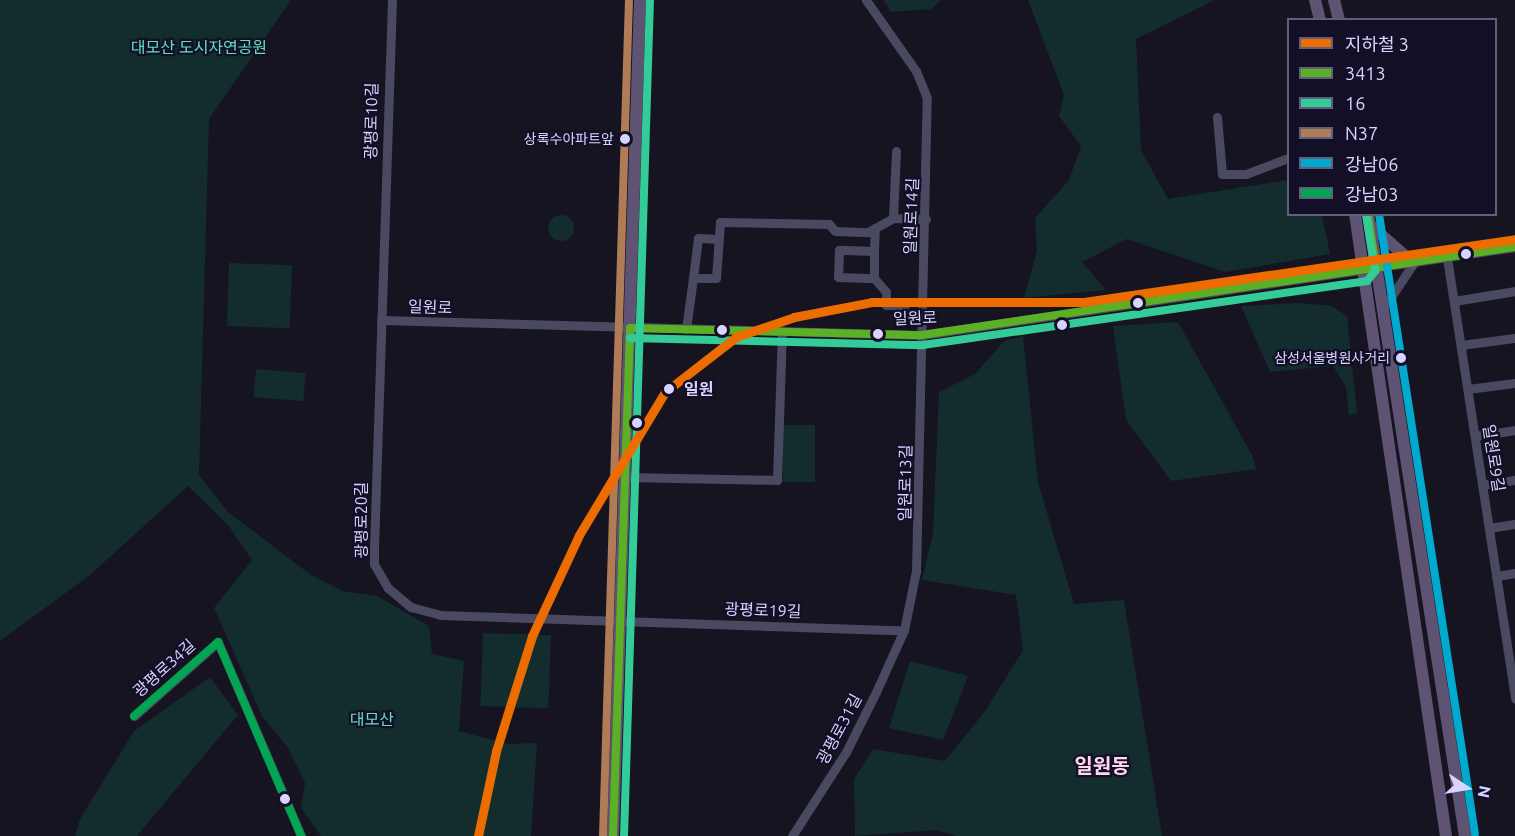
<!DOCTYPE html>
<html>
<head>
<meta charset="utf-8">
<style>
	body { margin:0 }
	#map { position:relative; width:1515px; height:836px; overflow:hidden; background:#161421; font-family:Ubuntu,"Noto Sans KR",sans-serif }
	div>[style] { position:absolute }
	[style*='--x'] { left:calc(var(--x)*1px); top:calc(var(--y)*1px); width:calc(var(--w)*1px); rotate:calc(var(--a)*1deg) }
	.green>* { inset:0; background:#132c2d; transform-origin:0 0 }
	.round { border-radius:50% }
	.minor>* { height:9px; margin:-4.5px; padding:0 4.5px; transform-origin:4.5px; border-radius:4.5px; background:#4a4962 }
	.major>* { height:12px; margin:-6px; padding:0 6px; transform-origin:6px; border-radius:6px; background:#5e5373 }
	.bus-1>* { height:8px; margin:-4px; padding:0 4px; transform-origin:4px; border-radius:4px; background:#5bb025 }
	.bus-2>* { height:8px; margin:-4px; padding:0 4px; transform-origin:4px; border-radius:4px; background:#3c9 }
	.bus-3>* { height:8px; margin:-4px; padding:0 4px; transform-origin:4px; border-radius:4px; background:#b07c57 }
	.bus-4>* { height:8px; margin:-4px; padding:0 4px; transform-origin:4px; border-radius:4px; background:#00a9ce }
	.bus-5>* { height:8px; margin:-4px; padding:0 4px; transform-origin:4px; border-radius:4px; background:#00a651 }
	.metro-1>* { height:9px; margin:-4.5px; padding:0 4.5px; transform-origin:4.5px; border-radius:4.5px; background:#ed6c00 }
	.dots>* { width:16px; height:16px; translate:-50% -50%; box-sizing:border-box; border:3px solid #130f26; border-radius:50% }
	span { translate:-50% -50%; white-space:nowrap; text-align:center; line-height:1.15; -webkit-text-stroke:4.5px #130f26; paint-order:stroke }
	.bus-label { font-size:14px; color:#d9d4ff }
	.right { translate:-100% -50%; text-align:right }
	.park-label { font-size:16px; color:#5fe0c0 }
	.street-label { font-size:16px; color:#d9d4ff }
	.stop-label { font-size:16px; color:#d9d4ff; font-weight:700 }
	.left { translate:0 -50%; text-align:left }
	.quarter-label { font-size:20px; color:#ffd6f0; font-weight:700 }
	.legend { position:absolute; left:1287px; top:18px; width:210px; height:198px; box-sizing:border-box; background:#130f26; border:2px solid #625e7d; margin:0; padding:8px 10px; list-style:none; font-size:18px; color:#d9d4ff }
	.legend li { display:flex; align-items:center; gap:12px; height:30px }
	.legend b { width:30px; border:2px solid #625e7d }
	.north { position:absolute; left:1437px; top:758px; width:60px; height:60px; -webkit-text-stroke:4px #130f26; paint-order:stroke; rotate:102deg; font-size:16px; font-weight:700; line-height:24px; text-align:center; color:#d9d4ff }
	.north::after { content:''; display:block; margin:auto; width:21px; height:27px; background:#d9d4ff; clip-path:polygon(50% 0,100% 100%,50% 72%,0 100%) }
</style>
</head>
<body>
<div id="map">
	<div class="green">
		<i style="clip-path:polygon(0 0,291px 0,209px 119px,199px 475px,228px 512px,311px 575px,343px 591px,377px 596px,429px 626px,432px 654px,464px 661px,459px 731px,507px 744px,537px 743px,531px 836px,321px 836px,301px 808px,305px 783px,288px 748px,262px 716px,214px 608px,252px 560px,228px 525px,188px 486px,90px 575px,0 641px)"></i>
		<i style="clip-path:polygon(884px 0,941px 0,931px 9px,891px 12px)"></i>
		<i style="clip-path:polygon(1028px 0,1215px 0,1136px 39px,1141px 150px,1168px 199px,1288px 180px,1288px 214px,1322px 215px,1330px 254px,1225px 272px,1127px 239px,1082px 262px,1106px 290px,1024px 298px,1037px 251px,1035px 218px,1069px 180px,1081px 146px,1059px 116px,1064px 95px)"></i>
		<i class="round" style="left:548px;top:215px;width:26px;height:26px"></i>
		<i style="left:229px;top:263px;width:63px;height:63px;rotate:2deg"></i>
		<i style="clip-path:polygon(1301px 303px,1332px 306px,1347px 316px,1357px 413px,1349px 415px,1346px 387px,1333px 366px,1270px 372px,1241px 306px)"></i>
		<i style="clip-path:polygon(1178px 322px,1252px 455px,1256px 469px,1171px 481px,1126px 420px,1113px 326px)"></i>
		<i style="clip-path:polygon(1023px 336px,1038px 482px,1074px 604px,1124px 600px,1162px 836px,956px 836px,936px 830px,855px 836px,854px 779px,873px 749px,945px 761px,986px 710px,1023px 650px,1016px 595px,922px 580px,933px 533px,939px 392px,975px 374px,1004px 341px)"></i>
		<i style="left:256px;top:369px;width:50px;height:28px;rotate:5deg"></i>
		<i style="left:783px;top:425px;width:32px;height:57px"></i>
		<i style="left:483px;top:633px;width:68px;height:73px;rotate:2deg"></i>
		<i style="clip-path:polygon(910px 661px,968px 676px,943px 740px,889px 728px)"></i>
		<i style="clip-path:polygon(210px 677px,238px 715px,137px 836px,75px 836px,80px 819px,134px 731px)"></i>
	</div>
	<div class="minor">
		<i style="--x:392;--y:0;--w:547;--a:91.88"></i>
		<i style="--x:374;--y:547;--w:17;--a:90"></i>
		<i style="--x:374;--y:564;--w:28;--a:60"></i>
		<i style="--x:388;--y:588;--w:30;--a:40"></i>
		<i style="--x:411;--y:607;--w:30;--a:15"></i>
		<i style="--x:440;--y:615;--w:464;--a:1.9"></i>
		<i style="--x:1217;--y:117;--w:57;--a:85"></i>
		<i style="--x:1222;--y:174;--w:24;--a:0"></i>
		<i style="--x:1246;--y:174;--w:45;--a:-20.9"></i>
		<i style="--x:893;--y:218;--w:67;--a:-87.4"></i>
		<i style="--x:874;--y:251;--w:35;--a:-178"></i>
		<i style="--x:839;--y:250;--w:27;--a:92"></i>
		<i style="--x:838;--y:277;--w:36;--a:2"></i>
		<i style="--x:874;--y:278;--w:27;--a:-90"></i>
		<i style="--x:874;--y:251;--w:23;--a:-88"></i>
		<i style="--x:1447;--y:258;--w:446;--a:81.2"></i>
		<i style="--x:693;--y:278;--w:40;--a:-82.9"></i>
		<i style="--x:698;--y:238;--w:21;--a:3"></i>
		<i style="--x:874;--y:278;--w:18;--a:49"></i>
		<i style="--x:886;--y:292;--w:13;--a:90"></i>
		<i style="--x:886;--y:305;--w:19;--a:0"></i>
		<i style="--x:1454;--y:301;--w:62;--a:-9.3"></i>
		<i style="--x:1383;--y:309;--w:54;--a:-56.3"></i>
		<i style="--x:381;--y:320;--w:541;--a:1.59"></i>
		<i style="--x:922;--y:335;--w:599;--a:-8.44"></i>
		<i style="--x:686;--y:329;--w:51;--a:-82.2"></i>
		<i style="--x:693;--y:278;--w:23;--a:0"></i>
		<i style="--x:716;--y:278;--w:56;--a:-85.9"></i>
		<i style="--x:720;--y:222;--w:109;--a:1.1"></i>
		<i style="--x:829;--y:224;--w:9;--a:49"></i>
		<i style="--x:835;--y:231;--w:33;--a:2"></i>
		<i style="--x:868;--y:232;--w:29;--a:-29"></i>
		<i style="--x:893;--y:218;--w:33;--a:2"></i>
		<i style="--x:1461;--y:345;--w:54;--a:-7.4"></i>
		<i style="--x:1468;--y:389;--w:47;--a:-7.3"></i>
		<i style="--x:1475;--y:436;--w:40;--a:-8.5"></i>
		<i style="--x:626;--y:477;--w:151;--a:1.1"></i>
		<i style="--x:777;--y:480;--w:149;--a:-88.1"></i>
		<i style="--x:1482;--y:485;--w:33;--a:-9"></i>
		<i style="--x:1489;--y:528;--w:26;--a:-9"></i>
		<i style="--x:1496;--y:576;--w:19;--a:-9"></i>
		<i style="--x:134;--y:716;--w:112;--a:-41.4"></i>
		<i style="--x:218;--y:642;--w:211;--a:66.8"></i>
		<i style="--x:792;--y:836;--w:100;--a:-57.3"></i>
		<i style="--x:846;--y:752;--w:67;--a:-63.4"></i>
		<i style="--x:876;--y:692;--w:68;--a:-65.7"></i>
		<i style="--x:904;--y:630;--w:60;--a:-78.5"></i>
		<i style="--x:916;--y:571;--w:473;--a:-88.7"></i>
		<i style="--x:927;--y:98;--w:29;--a:-112"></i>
		<i style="--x:916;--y:71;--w:87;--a:-125.2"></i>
	</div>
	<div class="major">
		<i style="--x:1315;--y:0;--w:21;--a:76"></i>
		<i style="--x:1334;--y:0;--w:21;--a:76"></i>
		<i style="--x:1355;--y:214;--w:629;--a:81.68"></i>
		<i style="--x:1368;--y:214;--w:630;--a:81.14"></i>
		<i style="--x:1370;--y:225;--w:57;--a:41.5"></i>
		<i style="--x:613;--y:836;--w:836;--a:-88.15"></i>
	</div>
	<div class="bus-1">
		<i style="--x:1368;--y:214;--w:56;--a:81.7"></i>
		<i style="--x:630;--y:328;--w:292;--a:1.4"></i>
		<i style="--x:922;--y:335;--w:599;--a:-8.44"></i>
		<i style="--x:613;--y:836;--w:508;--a:-88.08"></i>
	</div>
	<div class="bus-2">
		<i style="--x:630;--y:338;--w:293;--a:1.4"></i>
		<i style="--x:923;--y:345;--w:449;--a:-8.2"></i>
		<i style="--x:1367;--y:281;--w:13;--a:-51"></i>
		<i style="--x:1375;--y:271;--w:58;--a:-99"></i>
		<i style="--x:624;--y:836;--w:836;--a:-88.22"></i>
	</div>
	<div class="bus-3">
		<i style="--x:603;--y:836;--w:836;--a:-88.22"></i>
	</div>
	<div class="bus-4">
		<i style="--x:1379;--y:214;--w:627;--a:81.2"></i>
	</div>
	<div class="bus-5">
		<i style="--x:134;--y:716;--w:112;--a:-41.4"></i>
		<i style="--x:218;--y:642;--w:211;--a:66.8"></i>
	</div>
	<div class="metro-1">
		<i style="--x:478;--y:836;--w:87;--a:-78"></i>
		<i style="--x:496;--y:751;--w:121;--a:-72.6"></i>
		<i style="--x:532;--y:636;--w:111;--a:-65"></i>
		<i style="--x:579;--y:535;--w:167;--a:-59"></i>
		<i style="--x:665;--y:392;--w:90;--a:-37.8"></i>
		<i style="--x:736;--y:337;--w:61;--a:-19"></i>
		<i style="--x:794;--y:317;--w:79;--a:-10.9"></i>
		<i style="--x:872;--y:302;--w:212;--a:0"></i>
		<i style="--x:1084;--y:302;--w:436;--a:-8.3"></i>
	</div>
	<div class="dots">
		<i style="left:625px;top:139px;background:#d9d4ff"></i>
		<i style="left:1466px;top:254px;background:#d9d4ff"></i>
		<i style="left:1138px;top:303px;background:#d9d4ff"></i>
		<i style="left:1062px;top:325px;background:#d9d4ff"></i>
		<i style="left:722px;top:330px;background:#d9d4ff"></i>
		<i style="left:878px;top:334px;background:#d9d4ff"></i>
		<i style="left:1401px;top:358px;background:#d9d4ff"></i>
		<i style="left:669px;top:389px;background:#d9d4ff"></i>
		<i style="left:637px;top:423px;background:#d9d4ff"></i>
		<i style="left:285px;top:799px;background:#d9d4ff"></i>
	</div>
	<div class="bus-label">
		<span class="right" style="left:614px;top:139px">상록수아파트앞</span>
		<span class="right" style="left:1390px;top:358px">삼성서울병원사거리</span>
	</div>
	<div class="park-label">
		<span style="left:199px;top:47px">대모산 도시자연공원</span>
		<span style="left:372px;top:719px">대모산</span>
	</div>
	<div class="street-label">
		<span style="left:371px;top:121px;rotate:-89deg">광평로10길</span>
		<span style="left:911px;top:216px;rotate:-88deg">일원로14길</span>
		<span style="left:430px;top:307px;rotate:2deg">일원로</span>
		<span style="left:915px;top:318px;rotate:-2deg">일원로</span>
		<span style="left:1494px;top:458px;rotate:81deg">일원로9길</span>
		<span style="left:905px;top:483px;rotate:-89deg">일원로13길</span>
		<span style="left:361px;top:520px;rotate:-90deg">광평로20길</span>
		<span style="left:763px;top:610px;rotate:2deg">광평로19길</span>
		<span style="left:164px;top:668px;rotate:-42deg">광평로34길</span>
		<span style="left:839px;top:729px;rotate:-62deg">광평로31길</span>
	</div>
	<div class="stop-label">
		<span class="left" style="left:684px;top:389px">일원</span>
	</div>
	<div class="quarter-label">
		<span style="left:1102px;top:765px">일원동</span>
	</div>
	<ul class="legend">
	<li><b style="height:8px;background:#ed6c00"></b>지하철 3</li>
	<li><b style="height:8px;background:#5bb025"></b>3413</li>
	<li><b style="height:8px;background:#3c9"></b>16</li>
	<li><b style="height:8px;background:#b07c57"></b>N37</li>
	<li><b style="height:8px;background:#00a9ce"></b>강남06</li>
	<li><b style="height:8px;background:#00a651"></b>강남03</li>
	</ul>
	<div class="north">N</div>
</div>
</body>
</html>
